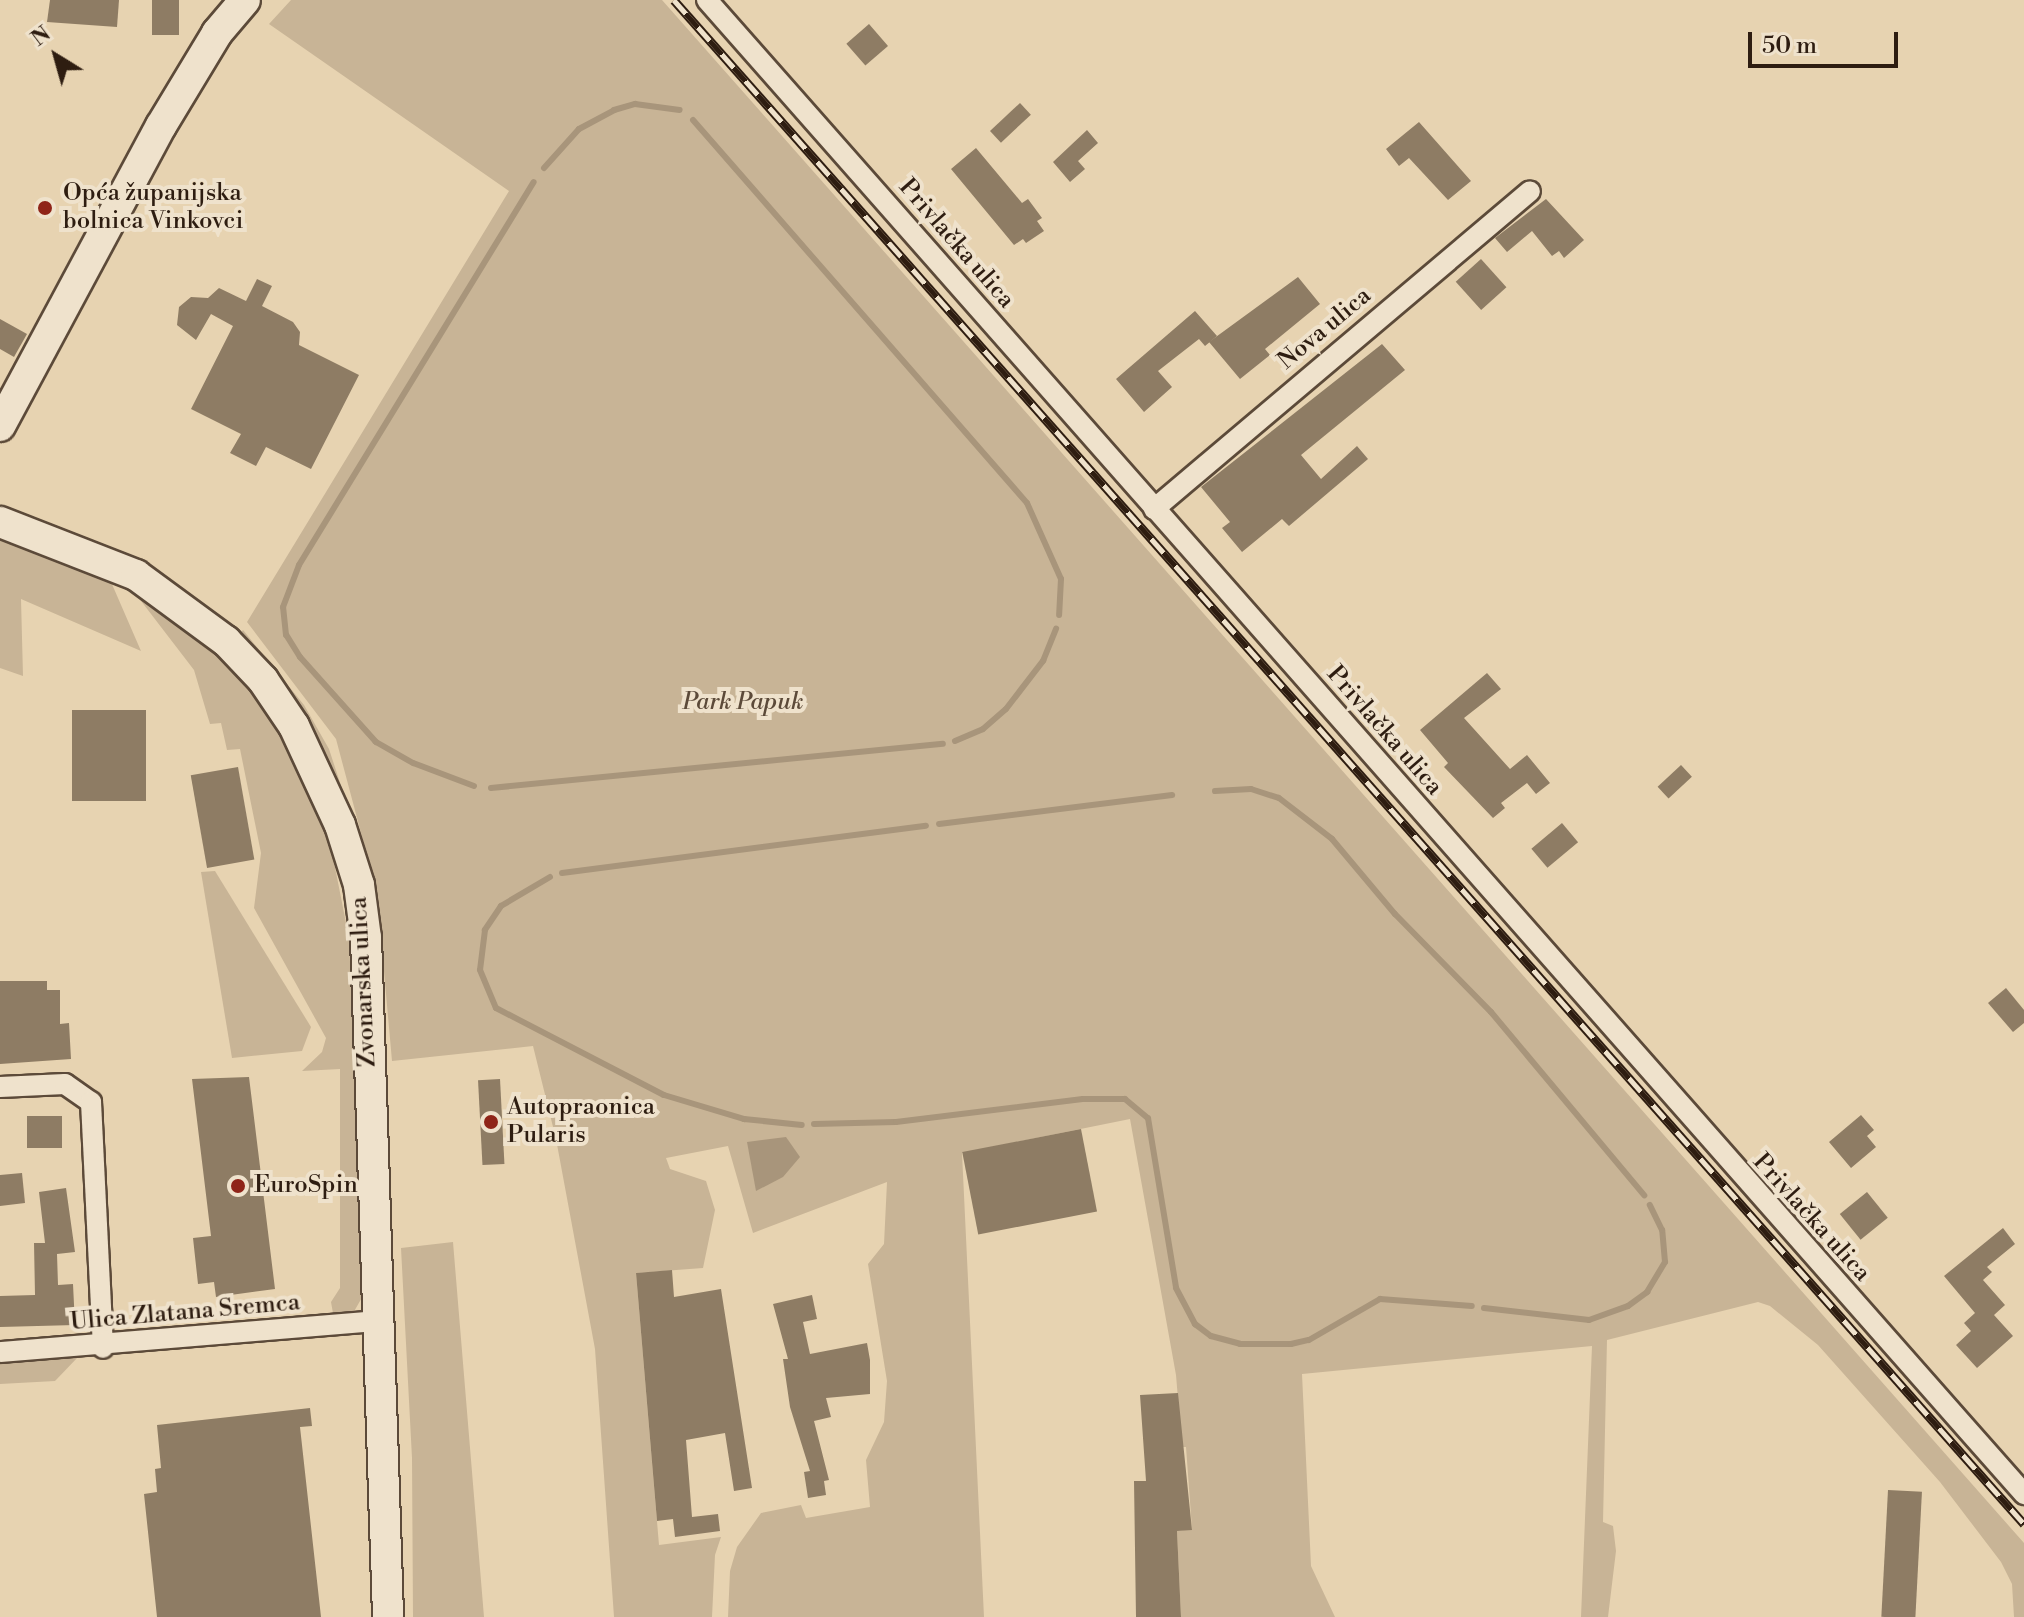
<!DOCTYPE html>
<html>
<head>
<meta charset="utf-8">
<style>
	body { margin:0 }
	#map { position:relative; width:2024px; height:1617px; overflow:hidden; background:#e7d3b1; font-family:"Libre Bodoni",serif }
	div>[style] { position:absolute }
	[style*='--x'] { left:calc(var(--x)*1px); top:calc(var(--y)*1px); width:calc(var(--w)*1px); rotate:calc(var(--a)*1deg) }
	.green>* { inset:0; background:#c8b496 }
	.water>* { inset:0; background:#a8957b }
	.stream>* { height:6px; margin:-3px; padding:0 3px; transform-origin:3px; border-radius:3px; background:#a8957b }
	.building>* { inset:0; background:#8e7c64; transform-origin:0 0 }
	.roads { filter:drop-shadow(2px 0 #5c4a39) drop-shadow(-2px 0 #5c4a39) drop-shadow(0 2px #5c4a39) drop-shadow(0 -2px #5c4a39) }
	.minor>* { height:20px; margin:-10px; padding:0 10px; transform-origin:10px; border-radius:10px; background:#efe2cc }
	.secondary>* { height:30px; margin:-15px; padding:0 15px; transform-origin:15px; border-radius:15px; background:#efe2cc }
	.rail>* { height:9px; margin-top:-4.5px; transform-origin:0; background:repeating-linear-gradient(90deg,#efe2cc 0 18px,#2e1d11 0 36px); box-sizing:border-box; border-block:2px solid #2e1d11 }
	.dots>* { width:22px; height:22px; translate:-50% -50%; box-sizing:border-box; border:4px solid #efe2cc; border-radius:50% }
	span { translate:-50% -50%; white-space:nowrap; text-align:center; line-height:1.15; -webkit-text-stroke:8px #efe2cc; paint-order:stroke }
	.poi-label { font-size:24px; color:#2e1d11 }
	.left { translate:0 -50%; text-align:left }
	.street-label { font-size:24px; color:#2e1d11 }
	.park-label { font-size:24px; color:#5c4a39; font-style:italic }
	.north { position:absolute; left:16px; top:16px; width:80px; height:80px; -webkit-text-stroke:6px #efe2cc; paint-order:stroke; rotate:323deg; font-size:22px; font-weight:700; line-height:32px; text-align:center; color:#2e1d11 }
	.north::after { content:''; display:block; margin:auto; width:28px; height:36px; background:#2e1d11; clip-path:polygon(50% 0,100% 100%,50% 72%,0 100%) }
	.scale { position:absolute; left:1748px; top:32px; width:150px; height:36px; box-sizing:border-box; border:4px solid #2e1d11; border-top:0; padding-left:10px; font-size:24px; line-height:28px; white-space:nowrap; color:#2e1d11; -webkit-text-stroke:6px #efe2cc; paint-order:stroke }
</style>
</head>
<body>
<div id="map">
	<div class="green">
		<i style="clip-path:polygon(291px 0,662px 0,2024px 1543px,2024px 1617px,2014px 1617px,2012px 1584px,2001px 1562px,1940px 1482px,1818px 1345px,1770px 1306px,1758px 1302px,1607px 1340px,1603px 1522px,1613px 1526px,1616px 1551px,1608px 1617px,1581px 1617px,1592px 1346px,1302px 1374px,1311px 1566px,1335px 1617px,1181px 1617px,1177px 1531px,1192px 1529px,1186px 1447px,1182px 1447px,1176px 1375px,1130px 1119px,962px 1153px,984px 1617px,728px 1617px,730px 1571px,737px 1547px,761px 1513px,801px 1505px,806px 1518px,870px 1507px,866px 1460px,884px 1422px,887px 1381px,868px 1264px,884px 1244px,887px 1182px,753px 1233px,728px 1146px,666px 1158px,670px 1169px,706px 1181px,715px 1210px,703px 1268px,636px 1273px,659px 1545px,721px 1537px,715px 1555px,712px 1617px,614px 1617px,595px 1349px,556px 1139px,533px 1046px,392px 1061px,377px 893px,336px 739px,247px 622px,509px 191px,269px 24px)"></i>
		<i style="clip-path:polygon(0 532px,108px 575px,141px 651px,21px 599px,23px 676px,0 668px)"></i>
		<i style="clip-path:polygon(128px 584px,186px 622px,253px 692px,285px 737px,329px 837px,349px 938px,364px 1294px,352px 1315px,334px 1319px,331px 1302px,340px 1288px,340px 1069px,302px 1071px,322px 1052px,326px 1038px,254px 908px,261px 853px,240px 749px,227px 750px,221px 723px,210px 724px,194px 670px)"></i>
		<i style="clip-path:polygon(243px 630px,304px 705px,329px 749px,364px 856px,381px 960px,385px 1038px,404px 1617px,398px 1617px,368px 906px,238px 637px)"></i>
		<i style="clip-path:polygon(215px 871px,311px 1027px,302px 1051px,232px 1058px,201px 872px)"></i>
		<i style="clip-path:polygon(453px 1242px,484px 1617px,413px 1617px,412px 1458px,401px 1248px)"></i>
		<i style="clip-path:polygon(79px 1356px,55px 1381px,0 1384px,0 1360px)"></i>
	</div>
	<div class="water">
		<i style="clip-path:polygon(786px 1137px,800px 1157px,783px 1177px,756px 1191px,747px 1142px)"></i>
	</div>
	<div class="stream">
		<i style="--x:693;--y:120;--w:508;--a:48.91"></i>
		<i style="--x:1027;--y:503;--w:83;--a:65.9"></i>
		<i style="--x:1061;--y:579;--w:36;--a:93"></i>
		<i style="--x:544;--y:168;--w:52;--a:-48.1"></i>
		<i style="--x:579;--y:129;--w:40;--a:-28"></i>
		<i style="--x:614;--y:110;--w:22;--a:-16"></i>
		<i style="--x:635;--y:104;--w:45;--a:7.6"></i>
		<i style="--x:955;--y:741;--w:30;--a:-23"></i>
		<i style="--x:983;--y:729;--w:30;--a:-41"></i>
		<i style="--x:1006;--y:709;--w:61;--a:-52.4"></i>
		<i style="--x:1043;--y:661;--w:35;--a:-68"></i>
		<i style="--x:474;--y:786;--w:65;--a:-159.3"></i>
		<i style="--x:413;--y:763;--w:43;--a:-150.4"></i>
		<i style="--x:376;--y:742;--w:114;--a:-131.8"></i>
		<i style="--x:300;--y:657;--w:26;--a:-122"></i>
		<i style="--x:286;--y:635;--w:28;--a:-96"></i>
		<i style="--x:283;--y:607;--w:45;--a:-69.1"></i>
		<i style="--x:299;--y:565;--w:449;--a:-58.5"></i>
		<i style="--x:491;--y:788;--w:454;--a:-5.6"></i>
		<i style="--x:1215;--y:791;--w:36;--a:-3"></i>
		<i style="--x:1251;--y:789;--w:29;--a:18"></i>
		<i style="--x:1279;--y:798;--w:67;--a:37.7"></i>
		<i style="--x:1332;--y:839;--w:98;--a:50"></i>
		<i style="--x:1395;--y:914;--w:137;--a:45.6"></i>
		<i style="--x:1491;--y:1012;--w:239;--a:50.1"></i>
		<i style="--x:939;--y:824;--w:235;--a:-7.1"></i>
		<i style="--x:562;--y:873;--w:367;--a:-7.4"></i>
		<i style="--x:550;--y:877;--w:57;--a:149.4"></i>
		<i style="--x:501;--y:906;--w:29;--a:124"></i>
		<i style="--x:485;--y:930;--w:40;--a:97.1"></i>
		<i style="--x:480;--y:970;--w:41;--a:67.2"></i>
		<i style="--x:496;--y:1008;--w:189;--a:27.4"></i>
		<i style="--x:664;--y:1095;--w:84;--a:16.7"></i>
		<i style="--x:744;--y:1119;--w:58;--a:5.9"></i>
		<i style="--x:814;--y:1124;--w:82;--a:-1.4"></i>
		<i style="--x:896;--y:1122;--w:188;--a:-7"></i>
		<i style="--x:1083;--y:1099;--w:42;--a:0"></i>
		<i style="--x:1125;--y:1099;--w:30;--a:40"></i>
		<i style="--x:1148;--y:1118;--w:172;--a:80.6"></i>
		<i style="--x:1176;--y:1288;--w:41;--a:62.2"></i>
		<i style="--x:1195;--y:1324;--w:20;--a:37"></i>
		<i style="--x:1211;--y:1336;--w:30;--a:15"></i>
		<i style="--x:1240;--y:1344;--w:51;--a:0"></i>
		<i style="--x:1291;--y:1344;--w:18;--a:-13"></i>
		<i style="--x:1309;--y:1340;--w:82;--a:-30"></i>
		<i style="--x:1380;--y:1299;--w:92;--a:4.4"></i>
		<i style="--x:1484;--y:1308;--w:106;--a:6.5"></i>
		<i style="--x:1589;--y:1320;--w:41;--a:-19.7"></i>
		<i style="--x:1628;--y:1306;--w:24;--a:-36"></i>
		<i style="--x:1647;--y:1292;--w:35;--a:-59"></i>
		<i style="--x:1665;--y:1262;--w:32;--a:-95"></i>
		<i style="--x:1662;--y:1230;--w:28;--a:-116"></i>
	</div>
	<div class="building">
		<i style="clip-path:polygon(50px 0,119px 0,117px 27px,47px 22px)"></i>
		<i style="left:152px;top:0;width:27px;height:35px"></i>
		<i style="left:869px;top:24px;width:29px;height:30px;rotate:49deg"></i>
		<i style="left:1020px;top:103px;width:16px;height:41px;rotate:47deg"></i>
		<i style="clip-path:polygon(1419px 122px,1471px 181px,1448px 200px,1409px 158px,1399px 166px,1386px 149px)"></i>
		<i style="clip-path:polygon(1087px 130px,1098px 143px,1078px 161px,1085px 169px,1070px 182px,1053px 162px)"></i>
		<i style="clip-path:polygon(976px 148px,1022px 203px,1028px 199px,1042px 218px,1037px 221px,1044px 231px,1026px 243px,1023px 239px,1014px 245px,951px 169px)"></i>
		<i style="clip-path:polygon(1546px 199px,1584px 240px,1564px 258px,1559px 251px,1552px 256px,1532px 231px,1507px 252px,1495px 238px)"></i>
		<i style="left:1481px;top:259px;width:38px;height:34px;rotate:48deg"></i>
		<i style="clip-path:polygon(1298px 277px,1320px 304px,1265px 349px,1270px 355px,1240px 379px,1209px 342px)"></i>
		<i style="clip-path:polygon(257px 279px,272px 286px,262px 306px,293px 322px,300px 332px,299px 345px,359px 375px,311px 469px,266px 447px,256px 466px,230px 453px,241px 434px,191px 409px,233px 326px,211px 314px,196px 340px,177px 325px,179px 307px,191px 297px,208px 298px,219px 288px,246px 301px)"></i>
		<i style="clip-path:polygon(1195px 311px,1217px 336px,1205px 346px,1199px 339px,1158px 371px,1172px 387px,1144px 412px,1116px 379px)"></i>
		<i style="clip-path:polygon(0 319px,27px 334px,14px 357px,0 349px)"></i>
		<i style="clip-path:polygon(1382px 344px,1405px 370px,1301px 455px,1321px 479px,1357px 446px,1368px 459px,1289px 526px,1282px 519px,1242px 552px,1222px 528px,1230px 522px,1201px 487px)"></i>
		<i style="clip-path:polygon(1487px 673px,1501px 689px,1464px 718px,1510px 769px,1527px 755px,1550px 783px,1536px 794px,1527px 783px,1501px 803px,1505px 808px,1493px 818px,1444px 767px,1448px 763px,1420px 730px)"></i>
		<i style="left:72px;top:710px;width:74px;height:91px"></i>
		<i style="left:1681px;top:765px;width:16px;height:32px;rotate:47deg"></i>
		<i style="left:238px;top:767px;width:94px;height:48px;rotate:80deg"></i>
		<i style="left:1562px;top:823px;width:25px;height:40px;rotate:50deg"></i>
		<i style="clip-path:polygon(0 981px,47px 981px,47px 990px,60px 990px,60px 1024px,69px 1023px,71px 1059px,0 1064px)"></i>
		<i style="clip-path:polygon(2006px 988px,2024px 1010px,2024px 1023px,2013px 1032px,1988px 1003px)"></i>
		<i style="clip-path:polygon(249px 1077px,275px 1289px,216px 1297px,214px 1282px,198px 1284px,193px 1238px,211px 1236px,192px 1079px)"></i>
		<i style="left:500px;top:1079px;width:85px;height:22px;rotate:87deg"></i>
		<i style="clip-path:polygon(1861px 1115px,1874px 1130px,1867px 1136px,1876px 1147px,1851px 1168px,1829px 1142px)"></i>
		<i style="left:27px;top:1116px;width:35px;height:32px"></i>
		<i style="left:1081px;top:1129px;width:84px;height:121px;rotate:79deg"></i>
		<i style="clip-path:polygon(22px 1173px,25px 1203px,0 1206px,0 1175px)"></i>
		<i style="clip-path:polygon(66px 1188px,75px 1252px,57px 1254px,58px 1285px,73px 1284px,75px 1325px,0 1327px,0 1296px,35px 1295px,34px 1243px,45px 1243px,39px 1192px)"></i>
		<i style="left:1867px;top:1192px;width:33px;height:35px;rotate:51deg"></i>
		<i style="clip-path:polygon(2003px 1228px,2015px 1244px,1987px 1267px,1992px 1272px,1983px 1280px,2005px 1305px,1994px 1315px,2013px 1336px,1977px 1368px,1956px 1345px,1971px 1331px,1964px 1323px,1975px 1313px,1944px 1276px)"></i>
		<i style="clip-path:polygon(672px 1270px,674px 1297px,721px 1289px,752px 1488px,734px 1491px,725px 1433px,686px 1440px,692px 1517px,718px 1514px,720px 1531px,675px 1537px,673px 1519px,657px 1521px,636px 1273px)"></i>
		<i style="clip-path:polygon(812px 1295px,817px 1319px,803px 1322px,810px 1354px,867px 1343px,870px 1360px,870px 1394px,826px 1398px,831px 1417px,814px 1421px,829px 1480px,824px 1481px,826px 1495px,808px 1498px,804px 1472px,810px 1471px,790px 1407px,783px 1359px,788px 1359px,773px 1304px)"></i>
		<i style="clip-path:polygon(1178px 1393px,1192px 1530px,1177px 1531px,1181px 1617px,1136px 1617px,1134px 1481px,1146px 1481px,1140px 1395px)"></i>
		<i style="clip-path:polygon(310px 1408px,312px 1426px,300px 1427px,321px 1617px,157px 1617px,144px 1494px,157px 1492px,155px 1469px,161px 1468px,157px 1425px)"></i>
		<i style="left:1888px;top:1490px;width:34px;height:127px;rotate:3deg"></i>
	</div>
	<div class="roads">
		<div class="minor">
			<i style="--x:707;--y:0;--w:1992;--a:48.6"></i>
			<i style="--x:1154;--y:509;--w:492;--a:-40.2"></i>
			<i style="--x:0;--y:1087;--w:65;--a:-2.6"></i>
			<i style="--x:65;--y:1084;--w:32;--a:35"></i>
			<i style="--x:91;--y:1102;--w:246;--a:87.2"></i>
			<i style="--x:0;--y:1352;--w:376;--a:-4.7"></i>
		</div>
		<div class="secondary">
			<i style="--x:0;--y:426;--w:340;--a:-61.8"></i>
			<i style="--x:161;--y:126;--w:109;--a:-58.9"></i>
			<i style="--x:217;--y:33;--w:43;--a:-49.7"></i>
			<i style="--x:0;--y:522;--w:146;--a:21.3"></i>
			<i style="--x:136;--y:575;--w:112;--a:36.3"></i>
			<i style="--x:226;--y:641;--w:54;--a:46.5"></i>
			<i style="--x:263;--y:680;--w:55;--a:56"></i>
			<i style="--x:294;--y:726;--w:109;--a:65.1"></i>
			<i style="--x:340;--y:825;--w:63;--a:72.4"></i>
			<i style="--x:359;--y:885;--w:53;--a:82.5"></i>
			<i style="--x:366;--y:938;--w:679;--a:88.14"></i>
		</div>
	</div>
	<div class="rail">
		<i style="--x:674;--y:0;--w:2036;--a:48.46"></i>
	</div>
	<div class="dots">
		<i style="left:45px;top:208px;background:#8f2418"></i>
		<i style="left:491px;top:1122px;background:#8f2418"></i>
		<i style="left:238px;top:1186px;background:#8f2418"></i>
	</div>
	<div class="poi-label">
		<span class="left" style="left:63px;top:208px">Opća županijska<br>bolnica Vinkovci</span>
		<span class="left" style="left:507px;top:1122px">Autopraonica<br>Pularis</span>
		<span class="left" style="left:254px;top:1186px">EuroSpin</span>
	</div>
	<div class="street-label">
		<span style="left:956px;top:244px;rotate:49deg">Privlačka ulica</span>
		<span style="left:1325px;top:329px;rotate:-40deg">Nova ulica</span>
		<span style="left:1384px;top:731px;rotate:49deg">Privlačka ulica</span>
		<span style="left:364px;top:982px;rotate:-93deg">Zvonarska ulica</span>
		<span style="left:1811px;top:1218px;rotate:48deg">Privlačka ulica</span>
		<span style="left:185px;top:1313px;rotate:-5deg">Ulica Zlatana Sremca</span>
	</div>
	<div class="park-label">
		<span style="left:743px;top:703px">Park Papuk</span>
	</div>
	<div class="north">N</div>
	<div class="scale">50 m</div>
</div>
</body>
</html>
